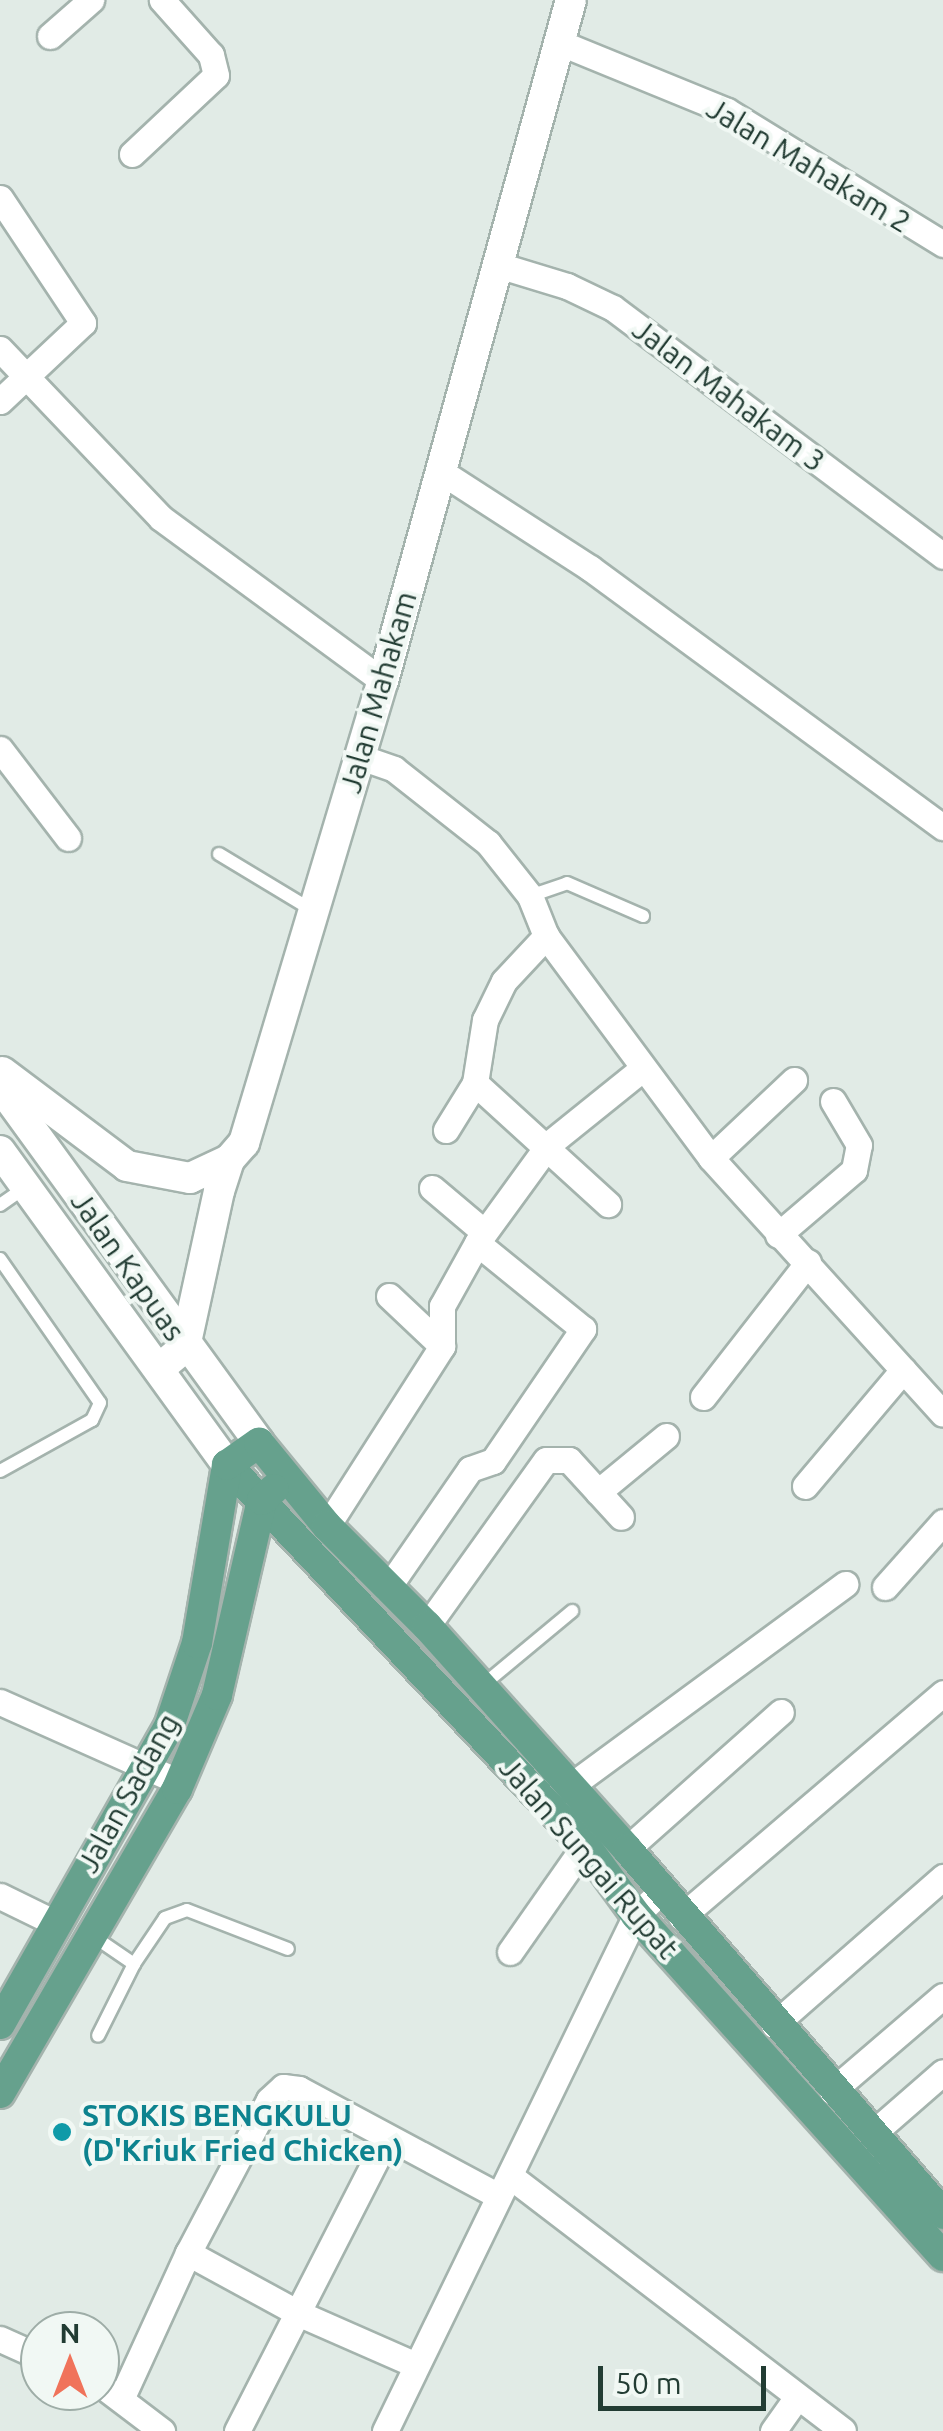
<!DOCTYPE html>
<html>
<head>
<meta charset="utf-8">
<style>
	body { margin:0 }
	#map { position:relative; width:943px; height:2431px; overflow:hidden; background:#e1ebe6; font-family:Ubuntu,sans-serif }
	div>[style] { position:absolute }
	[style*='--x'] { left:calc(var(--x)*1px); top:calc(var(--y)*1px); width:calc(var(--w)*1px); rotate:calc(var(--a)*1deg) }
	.roads { filter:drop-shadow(2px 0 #a4b3ad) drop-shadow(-2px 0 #a4b3ad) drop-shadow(0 2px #a4b3ad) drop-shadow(0 -2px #a4b3ad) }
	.service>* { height:12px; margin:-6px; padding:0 6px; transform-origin:6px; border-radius:6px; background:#fff }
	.minor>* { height:25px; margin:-12.5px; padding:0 12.5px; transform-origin:12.5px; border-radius:12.5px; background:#fff }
	.tertiary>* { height:30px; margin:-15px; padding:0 15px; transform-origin:15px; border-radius:15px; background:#fff }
	.primary>* { height:30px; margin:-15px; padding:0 15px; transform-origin:15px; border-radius:15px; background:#66a18d }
	.dots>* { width:28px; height:28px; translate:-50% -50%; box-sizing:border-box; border:5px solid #f1f8f4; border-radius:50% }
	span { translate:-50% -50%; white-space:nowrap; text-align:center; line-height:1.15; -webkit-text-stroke:8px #f1f8f4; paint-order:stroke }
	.street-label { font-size:30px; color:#223c33 }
	.culture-label { font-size:30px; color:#0d838f; font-weight:700 }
	.left { translate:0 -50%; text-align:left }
	.north { position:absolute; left:20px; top:2311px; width:100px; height:100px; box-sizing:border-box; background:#f1f8f4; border:2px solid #9eada7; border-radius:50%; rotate:0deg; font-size:28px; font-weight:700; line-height:40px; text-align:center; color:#223c33 }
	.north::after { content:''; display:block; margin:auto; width:35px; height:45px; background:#f0735a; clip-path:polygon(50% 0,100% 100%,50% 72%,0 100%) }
	.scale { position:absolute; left:598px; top:2366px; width:168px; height:45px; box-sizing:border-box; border:5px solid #223c33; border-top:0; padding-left:12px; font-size:30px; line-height:35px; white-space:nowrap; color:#223c33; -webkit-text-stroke:8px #f1f8f4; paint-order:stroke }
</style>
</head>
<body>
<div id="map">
	<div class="roads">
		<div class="service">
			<i style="--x:219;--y:854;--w:109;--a:31.1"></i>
			<i style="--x:530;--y:896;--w:39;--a:-19"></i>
			<i style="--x:567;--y:883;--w:83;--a:23.5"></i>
			<i style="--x:0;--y:1205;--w:29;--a:-35"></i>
			<i style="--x:0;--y:1259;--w:175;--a:55.2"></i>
			<i style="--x:100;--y:1403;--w:19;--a:115"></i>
			<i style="--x:92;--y:1420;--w:105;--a:151"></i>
			<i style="--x:483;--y:1685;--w:116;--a:-39.7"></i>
			<i style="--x:93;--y:1936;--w:50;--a:34.3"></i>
			<i style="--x:134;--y:1964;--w:80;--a:116.6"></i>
			<i style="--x:134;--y:1964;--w:55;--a:-56"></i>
			<i style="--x:165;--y:1918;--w:23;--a:-20"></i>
			<i style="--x:187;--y:1910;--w:108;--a:21.1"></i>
		</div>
		<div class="minor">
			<i style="--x:50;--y:36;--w:55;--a:-41.3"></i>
			<i style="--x:563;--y:44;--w:177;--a:22.2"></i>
			<i style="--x:727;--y:111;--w:254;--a:31.6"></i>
			<i style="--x:132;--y:154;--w:115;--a:-43.2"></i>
			<i style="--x:216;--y:75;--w:21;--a:-104"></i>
			<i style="--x:211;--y:55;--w:74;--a:-131.7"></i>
			<i style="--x:0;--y:198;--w:150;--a:56.4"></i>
			<i style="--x:83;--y:323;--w:114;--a:136.8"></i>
			<i style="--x:498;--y:265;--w:72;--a:16.9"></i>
			<i style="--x:567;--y:286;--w:51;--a:25.6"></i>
			<i style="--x:613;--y:308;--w:413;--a:36.9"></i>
			<i style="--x:0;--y:349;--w:233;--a:46.4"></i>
			<i style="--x:161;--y:518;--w:275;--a:36.3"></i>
			<i style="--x:440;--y:471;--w:179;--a:32.9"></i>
			<i style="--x:590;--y:568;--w:438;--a:36.3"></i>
			<i style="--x:0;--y:749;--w:112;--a:52.6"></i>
			<i style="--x:360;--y:757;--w:36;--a:19"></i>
			<i style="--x:394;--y:769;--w:120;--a:38.2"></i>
			<i style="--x:488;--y:843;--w:68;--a:51.6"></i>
			<i style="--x:530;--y:896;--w:43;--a:68.2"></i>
			<i style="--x:546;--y:936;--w:277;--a:53.4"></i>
			<i style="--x:711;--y:1158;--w:345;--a:47.8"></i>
			<i style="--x:475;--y:1083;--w:180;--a:42.3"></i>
			<i style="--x:446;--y:1130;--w:55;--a:-58.3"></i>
			<i style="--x:475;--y:1083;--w:64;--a:-81"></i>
			<i style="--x:485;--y:1020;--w:43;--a:-64"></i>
			<i style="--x:504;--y:981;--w:62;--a:-47"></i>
			<i style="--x:711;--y:1158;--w:114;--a:-43.2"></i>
			<i style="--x:432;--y:1188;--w:68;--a:40.2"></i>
			<i style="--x:778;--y:1235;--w:100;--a:-40.5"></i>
			<i style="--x:854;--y:1170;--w:25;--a:-79"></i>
			<i style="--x:859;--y:1145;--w:51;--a:-120.6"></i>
			<i style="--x:389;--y:1296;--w:73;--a:43.3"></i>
			<i style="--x:703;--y:1397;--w:171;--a:-52.1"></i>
			<i style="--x:805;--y:1486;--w:152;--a:-49.8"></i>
			<i style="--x:598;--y:1492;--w:88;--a:-39.5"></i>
			<i style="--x:327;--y:1526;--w:214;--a:-57.4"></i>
			<i style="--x:442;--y:1346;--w:40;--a:-90"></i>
			<i style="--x:442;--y:1306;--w:72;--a:-60.9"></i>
			<i style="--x:477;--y:1243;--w:122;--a:-54"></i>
			<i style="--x:549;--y:1144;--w:119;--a:-38.9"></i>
			<i style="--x:885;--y:1587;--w:87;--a:-48.3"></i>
			<i style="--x:387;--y:1589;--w:146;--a:-55.3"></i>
			<i style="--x:470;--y:1469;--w:24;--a:-19"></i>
			<i style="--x:493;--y:1461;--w:160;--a:-55.7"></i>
			<i style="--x:583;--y:1329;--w:136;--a:-140.9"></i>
			<i style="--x:427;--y:1626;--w:204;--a:-54.4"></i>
			<i style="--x:546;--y:1460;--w:23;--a:0"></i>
			<i style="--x:569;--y:1460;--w:77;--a:47.6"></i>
			<i style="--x:0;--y:1702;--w:197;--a:24"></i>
			<i style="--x:569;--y:1787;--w:343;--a:-36.3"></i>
			<i style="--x:627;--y:1849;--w:206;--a:-41.7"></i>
			<i style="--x:0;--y:1896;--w:61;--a:26.1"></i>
			<i style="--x:681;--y:1917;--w:345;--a:-40.5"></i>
			<i style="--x:510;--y:1952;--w:131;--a:-55"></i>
			<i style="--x:774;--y:2025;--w:225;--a:-41.2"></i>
			<i style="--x:832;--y:2091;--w:146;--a:-40.6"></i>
			<i style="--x:872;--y:2134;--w:94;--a:-41.1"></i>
			<i style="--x:510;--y:2176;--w:419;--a:37.4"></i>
			<i style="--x:188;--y:2253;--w:128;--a:28.6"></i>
			<i style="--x:300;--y:2314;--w:127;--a:23.7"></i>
			<i style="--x:0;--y:2339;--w:44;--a:24.2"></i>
			<i style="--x:100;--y:2384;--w:78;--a:37.2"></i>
			<i style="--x:122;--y:2397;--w:158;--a:-65.4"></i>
			<i style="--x:188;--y:2253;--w:173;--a:-62.1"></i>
			<i style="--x:269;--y:2100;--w:19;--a:-43"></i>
			<i style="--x:283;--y:2087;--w:16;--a:7"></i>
			<i style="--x:299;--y:2089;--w:225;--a:28.2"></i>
			<i style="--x:237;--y:2431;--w:329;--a:-62.9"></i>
			<i style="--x:385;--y:2431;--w:574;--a:-64.06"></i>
			<i style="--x:636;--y:1915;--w:33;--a:-43"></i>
			<i style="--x:773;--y:2431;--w:42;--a:-54.8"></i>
		</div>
		<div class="tertiary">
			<i style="--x:2;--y:1072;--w:156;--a:36.9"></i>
			<i style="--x:127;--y:1166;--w:64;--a:10.8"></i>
			<i style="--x:190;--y:1178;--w:43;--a:-24.8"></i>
			<i style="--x:0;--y:1086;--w:441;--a:54"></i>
			<i style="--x:0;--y:1151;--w:387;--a:54.1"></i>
			<i style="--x:160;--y:1368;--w:33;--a:-40"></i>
			<i style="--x:185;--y:1347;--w:160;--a:-77.7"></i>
			<i style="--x:219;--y:1191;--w:33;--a:-72"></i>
			<i style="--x:229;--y:1160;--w:23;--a:-49"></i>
			<i style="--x:244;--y:1143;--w:482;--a:-73.3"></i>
			<i style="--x:383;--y:681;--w:706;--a:-74.57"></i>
		</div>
		<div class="primary">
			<i style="--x:227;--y:1465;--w:522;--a:46.71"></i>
			<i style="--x:585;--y:1845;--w:87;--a:53.9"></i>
			<i style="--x:636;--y:1915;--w:459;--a:48"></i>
			<i style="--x:0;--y:2024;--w:342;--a:-60.4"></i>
			<i style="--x:169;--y:1727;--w:89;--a:-71.6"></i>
			<i style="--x:197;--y:1643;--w:181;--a:-80.4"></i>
			<i style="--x:227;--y:1465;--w:39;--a:-35"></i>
			<i style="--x:259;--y:1443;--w:107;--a:50.7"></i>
			<i style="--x:327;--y:1526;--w:141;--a:45"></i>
			<i style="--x:427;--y:1626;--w:300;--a:48.1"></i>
			<i style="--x:627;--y:1849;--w:483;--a:49.1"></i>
			<i style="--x:0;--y:2093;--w:352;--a:-59.8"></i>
			<i style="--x:177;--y:1789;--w:102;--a:-66.9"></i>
			<i style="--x:217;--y:1695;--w:200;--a:-77"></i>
			<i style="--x:262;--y:1500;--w:16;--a:-43"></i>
		</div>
	</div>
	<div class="dots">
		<i style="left:62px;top:2132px;background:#0f9aa8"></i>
	</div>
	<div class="street-label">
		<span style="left:809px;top:165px;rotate:31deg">Jalan Mahakam 2</span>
		<span style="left:729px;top:395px;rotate:37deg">Jalan Mahakam 3</span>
		<span style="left:378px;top:692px;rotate:-74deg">Jalan Mahakam</span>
		<span style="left:128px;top:1266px;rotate:55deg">Jalan Kapuas</span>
		<span style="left:128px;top:1793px;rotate:-61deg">Jalan Sadang</span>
		<span style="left:589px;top:1858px;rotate:49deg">Jalan Sungai Rupat</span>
	</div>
	<div class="culture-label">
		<span class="left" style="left:82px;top:2132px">STOKIS BENGKULU<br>(D'Kriuk Fried Chicken)</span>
	</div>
	<div class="north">N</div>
	<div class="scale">50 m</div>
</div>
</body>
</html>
